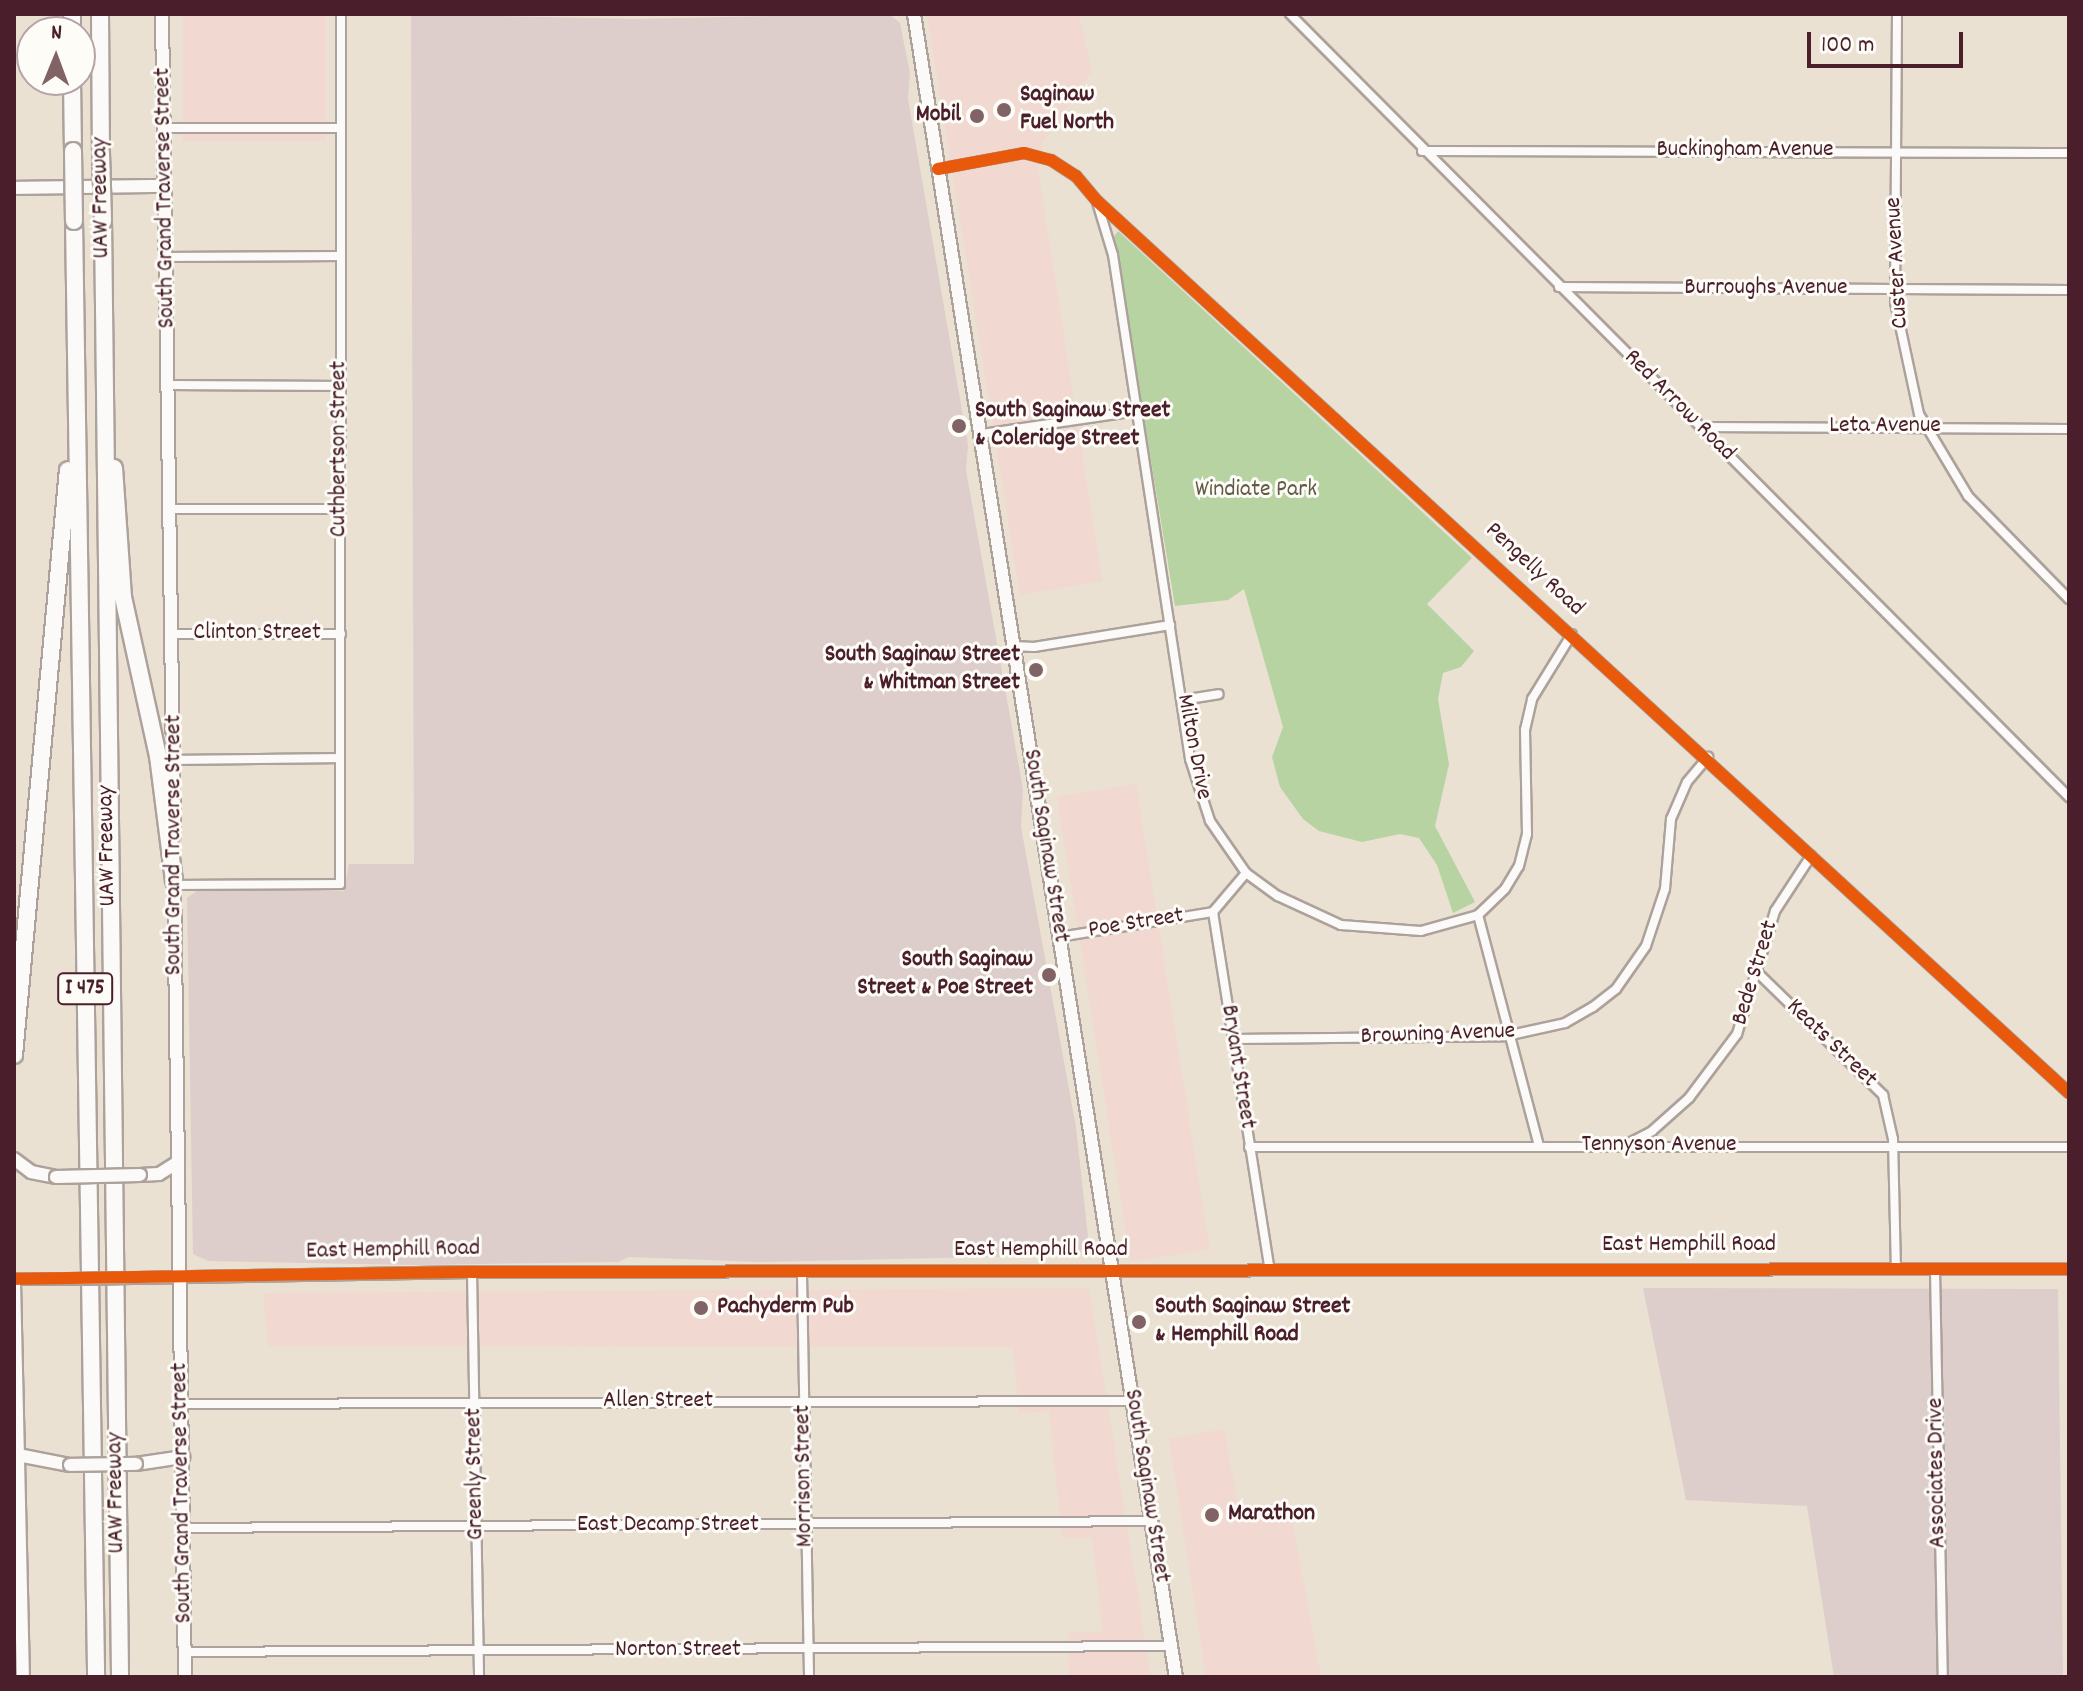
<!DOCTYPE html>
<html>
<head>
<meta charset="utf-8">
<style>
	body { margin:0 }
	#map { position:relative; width:2083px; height:1691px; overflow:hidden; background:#eae1d2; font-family:Dekko,sans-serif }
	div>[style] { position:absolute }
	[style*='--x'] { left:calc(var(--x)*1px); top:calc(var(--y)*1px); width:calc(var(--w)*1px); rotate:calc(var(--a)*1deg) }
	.built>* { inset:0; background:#f1d8d0; transform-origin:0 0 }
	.industrial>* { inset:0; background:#ddcecb }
	.green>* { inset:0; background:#b8d3a2 }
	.roads { filter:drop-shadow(2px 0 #aca29b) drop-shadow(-2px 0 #aca29b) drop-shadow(0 2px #aca29b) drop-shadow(0 -2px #aca29b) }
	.minor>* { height:8px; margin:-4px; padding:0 4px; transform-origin:4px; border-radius:4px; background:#fcfaf8 }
	.tertiary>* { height:10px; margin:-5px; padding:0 5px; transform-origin:5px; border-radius:5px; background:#fcfaf8 }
	.secondary>* { height:12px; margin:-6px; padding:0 6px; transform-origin:6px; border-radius:6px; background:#fcfaf8 }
	.motorway>* { height:16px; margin:-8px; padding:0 8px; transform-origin:8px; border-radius:8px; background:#fcfaf8 }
	.bridges { filter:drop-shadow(2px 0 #aca29b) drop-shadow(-2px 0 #aca29b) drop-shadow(0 2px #aca29b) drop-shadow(0 -2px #aca29b) }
	.tertiary-bridge>* { height:10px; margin:-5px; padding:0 5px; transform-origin:5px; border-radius:5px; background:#fcfaf8 }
	.secondary-bridge>* { height:12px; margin:-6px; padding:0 6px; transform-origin:6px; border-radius:6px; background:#fcfaf8 }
	.motorway-bridge>* { height:16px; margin:-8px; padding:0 8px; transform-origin:8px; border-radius:8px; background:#fcfaf8 }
	.cycleway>* { height:12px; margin:-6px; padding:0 6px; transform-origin:6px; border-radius:6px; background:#e8590c }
	.dots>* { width:22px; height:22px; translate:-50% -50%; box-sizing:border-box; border:4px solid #fdfcf7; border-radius:50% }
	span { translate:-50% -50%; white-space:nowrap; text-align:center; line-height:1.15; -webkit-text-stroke:6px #fdfcf7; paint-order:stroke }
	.shield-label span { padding:2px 6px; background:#fdfcf7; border:2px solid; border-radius:6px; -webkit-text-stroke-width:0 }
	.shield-label { font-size:22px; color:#4a1f2b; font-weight:700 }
	.poi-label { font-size:24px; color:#4a1f2b; font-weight:700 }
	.left { translate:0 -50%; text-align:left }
	.right { translate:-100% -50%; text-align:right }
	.street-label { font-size:24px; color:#4a1f2b }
	.park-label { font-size:24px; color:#625a47 }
	.frame { position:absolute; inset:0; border:16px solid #4a1f2b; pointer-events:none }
	.north { position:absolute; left:16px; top:16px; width:80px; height:80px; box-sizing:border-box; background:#fdfcf7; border:2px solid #b5a4a5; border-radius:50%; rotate:1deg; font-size:22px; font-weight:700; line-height:32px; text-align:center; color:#4a1f2b }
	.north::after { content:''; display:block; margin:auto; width:28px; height:36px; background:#826365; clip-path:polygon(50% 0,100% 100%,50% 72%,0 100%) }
	.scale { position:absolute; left:1807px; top:32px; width:156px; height:36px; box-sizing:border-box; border:4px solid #4a1f2b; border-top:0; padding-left:10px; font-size:24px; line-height:28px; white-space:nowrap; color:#4a1f2b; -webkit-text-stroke:6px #fdfcf7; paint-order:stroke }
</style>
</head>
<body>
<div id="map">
	<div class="built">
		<i style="left:183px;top:14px;width:143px;height:127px"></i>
		<i style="clip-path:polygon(1079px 14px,1092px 71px,1043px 142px,1038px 169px,1102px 581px,1020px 595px,927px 15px)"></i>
		<i style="left:1136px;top:784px;width:471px;height:80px;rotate:81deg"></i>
		<i style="clip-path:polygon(1089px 1288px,1151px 1677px,1069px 1677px,1068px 1633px,1103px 1632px,1092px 1537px,1062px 1538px,1049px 1411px,1019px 1413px,1013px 1347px,268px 1346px,263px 1293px)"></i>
		<i style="clip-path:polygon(1224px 1429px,1240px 1516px,1290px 1507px,1321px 1677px,1206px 1677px,1169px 1439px)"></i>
	</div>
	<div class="industrial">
		<i style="clip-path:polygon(411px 14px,635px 19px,869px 14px,890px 15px,900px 23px,910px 73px,908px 99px,968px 445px,966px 470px,1023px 789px,1021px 827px,1076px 1127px,1088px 1237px,1079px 1255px,759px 1262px,629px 1257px,618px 1262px,414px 1265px,208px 1261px,193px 1254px,187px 898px,198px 890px,344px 891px,349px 864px,414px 864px)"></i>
		<i style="clip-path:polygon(1643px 1288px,2058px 1289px,2063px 1677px,1834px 1677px,1807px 1506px,1686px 1500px)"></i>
	</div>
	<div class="green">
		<i style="clip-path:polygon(1118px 231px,1472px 558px,1427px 604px,1474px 651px,1461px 667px,1443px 673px,1438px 699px,1449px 764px,1435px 826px,1475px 902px,1453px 913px,1437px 865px,1419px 838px,1400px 834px,1362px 842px,1319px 831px,1303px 819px,1280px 787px,1272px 757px,1283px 727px,1244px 589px,1228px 600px,1175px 606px,1114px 237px)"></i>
	</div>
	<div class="roads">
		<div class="minor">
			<i style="--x:1290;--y:14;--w:1105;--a:45.15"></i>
			<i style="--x:1897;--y:14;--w:288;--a:90.4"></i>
			<i style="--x:1895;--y:302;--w:115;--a:77.9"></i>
			<i style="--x:1919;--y:414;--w:96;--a:59.1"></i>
			<i style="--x:1968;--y:496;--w:144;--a:45.6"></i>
			<i style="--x:164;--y:128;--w:176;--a:0"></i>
			<i style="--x:1422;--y:151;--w:647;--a:0.18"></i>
			<i style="--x:938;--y:169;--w:87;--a:-10.5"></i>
			<i style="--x:1024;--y:153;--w:28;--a:15"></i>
			<i style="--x:1051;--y:160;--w:30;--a:33"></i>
			<i style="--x:1076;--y:176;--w:33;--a:50"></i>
			<i style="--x:1097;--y:201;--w:1319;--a:42.54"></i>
			<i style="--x:1097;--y:202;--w:55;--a:73.2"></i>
			<i style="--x:1113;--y:255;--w:510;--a:81.31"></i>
			<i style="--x:1190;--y:759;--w:65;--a:72.1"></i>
			<i style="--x:1210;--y:821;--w:63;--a:55.3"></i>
			<i style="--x:1246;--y:873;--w:39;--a:36"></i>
			<i style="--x:1278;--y:896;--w:69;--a:24.7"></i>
			<i style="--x:1341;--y:925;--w:80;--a:4.3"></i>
			<i style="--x:1421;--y:931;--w:59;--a:-15.7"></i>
			<i style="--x:1478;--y:915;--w:37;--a:-44"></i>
			<i style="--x:1505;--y:889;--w:27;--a:-59"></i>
			<i style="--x:1519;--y:866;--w:33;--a:-76"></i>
			<i style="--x:1527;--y:834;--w:104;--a:-91.1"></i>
			<i style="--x:1525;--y:730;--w:32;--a:-77"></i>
			<i style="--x:1532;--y:699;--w:76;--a:-58.4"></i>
			<i style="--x:167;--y:257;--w:173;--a:-0.3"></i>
			<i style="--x:1559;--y:287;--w:510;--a:0.34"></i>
			<i style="--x:171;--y:385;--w:169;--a:0.3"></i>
			<i style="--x:1700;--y:427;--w:369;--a:0.3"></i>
			<i style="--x:981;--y:434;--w:157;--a:-8.4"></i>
			<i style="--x:173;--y:509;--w:168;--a:0"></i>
			<i style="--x:174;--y:634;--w:167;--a:0"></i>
			<i style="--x:1014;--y:646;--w:20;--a:3"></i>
			<i style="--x:1034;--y:647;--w:138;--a:-9.2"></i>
			<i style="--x:1182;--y:700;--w:37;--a:-9"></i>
			<i style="--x:175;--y:760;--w:165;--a:-0.7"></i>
			<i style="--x:1246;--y:873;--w:51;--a:130.2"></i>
			<i style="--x:1213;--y:912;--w:363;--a:81"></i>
			<i style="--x:174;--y:885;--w:166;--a:-0.3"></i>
			<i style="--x:340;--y:884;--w:870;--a:-89.93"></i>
			<i style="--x:1478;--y:915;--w:239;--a:75.2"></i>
			<i style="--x:1059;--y:937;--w:156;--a:-9.2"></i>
			<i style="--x:1758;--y:973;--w:175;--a:44.3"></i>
			<i style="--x:1883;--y:1095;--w:45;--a:77.2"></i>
			<i style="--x:1893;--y:1139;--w:128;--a:88.7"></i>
			<i style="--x:1233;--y:1039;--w:273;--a:-0.6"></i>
			<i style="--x:1506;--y:1036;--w:60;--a:-12.4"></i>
			<i style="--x:1565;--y:1023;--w:32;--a:-30"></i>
			<i style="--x:1593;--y:1007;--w:29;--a:-38"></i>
			<i style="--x:1616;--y:989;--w:52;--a:-55.1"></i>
			<i style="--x:1646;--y:946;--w:60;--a:-71.6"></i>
			<i style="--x:1665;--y:889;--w:70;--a:-85.1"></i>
			<i style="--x:1671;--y:819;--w:40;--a:-66.6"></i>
			<i style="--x:1687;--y:782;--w:33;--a:-50"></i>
			<i style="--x:1627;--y:1144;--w:28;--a:-27"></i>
			<i style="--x:1652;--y:1131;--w:50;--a:-41.7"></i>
			<i style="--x:1689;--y:1098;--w:80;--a:-53.1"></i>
			<i style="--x:1737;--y:1034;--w:129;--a:-72.8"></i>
			<i style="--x:1775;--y:911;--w:66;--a:-56.8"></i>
			<i style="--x:1249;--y:1147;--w:820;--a:0"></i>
			<i style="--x:1935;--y:1270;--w:407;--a:88.9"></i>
			<i style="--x:472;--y:1272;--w:405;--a:89"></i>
			<i style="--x:802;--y:1274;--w:403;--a:89"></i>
			<i style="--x:183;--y:1404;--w:950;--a:-0.18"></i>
			<i style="--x:184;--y:1528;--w:968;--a:-0.41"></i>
			<i style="--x:185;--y:1652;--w:986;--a:-0.35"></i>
		</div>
		<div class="tertiary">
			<i style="--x:134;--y:1278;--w:338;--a:-1"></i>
			<i style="--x:472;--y:1272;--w:1597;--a:-0.11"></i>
			<i style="--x:14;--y:1279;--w:53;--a:0"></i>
		</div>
		<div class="secondary">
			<i style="--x:162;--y:14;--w:821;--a:89.16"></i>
			<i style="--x:914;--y:14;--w:1684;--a:81.05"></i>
			<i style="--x:14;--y:188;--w:151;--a:-0.8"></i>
			<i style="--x:174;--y:873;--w:804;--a:89.22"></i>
			<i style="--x:14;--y:1159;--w:21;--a:37"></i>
			<i style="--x:31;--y:1172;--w:25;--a:11"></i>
			<i style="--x:140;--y:1175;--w:19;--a:-3"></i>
			<i style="--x:159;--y:1174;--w:22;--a:-32"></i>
			<i style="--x:14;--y:1283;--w:394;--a:88.7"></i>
			<i style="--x:18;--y:1455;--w:53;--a:10.9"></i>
			<i style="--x:136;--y:1464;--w:48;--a:-8.5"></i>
		</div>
		<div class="motorway">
			<i style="--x:72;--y:14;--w:18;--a:90"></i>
			<i style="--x:100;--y:14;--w:139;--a:89.6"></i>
			<i style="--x:72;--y:80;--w:71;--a:89.2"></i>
			<i style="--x:74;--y:221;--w:1456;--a:89.13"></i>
			<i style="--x:103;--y:221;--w:1456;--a:89.33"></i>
			<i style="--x:114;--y:468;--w:129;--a:86"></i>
			<i style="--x:123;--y:597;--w:163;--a:77.6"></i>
			<i style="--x:158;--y:756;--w:126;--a:82.7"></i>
			<i style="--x:14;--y:1055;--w:587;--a:-84.73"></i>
		</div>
	</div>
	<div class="bridges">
		<div class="tertiary-bridge">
			<i style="--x:67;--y:1279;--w:67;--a:-0.9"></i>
		</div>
		<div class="secondary-bridge">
			<i style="--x:56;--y:1177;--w:84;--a:-1.4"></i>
			<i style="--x:70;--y:1465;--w:66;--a:-0.9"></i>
		</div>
		<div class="motorway-bridge">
			<i style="--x:73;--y:151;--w:70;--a:89.2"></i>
			<i style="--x:101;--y:153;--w:68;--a:88.3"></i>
		</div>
	</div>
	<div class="cycleway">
		<i style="--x:938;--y:169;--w:87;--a:-10.5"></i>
		<i style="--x:1024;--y:153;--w:28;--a:15"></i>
		<i style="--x:1051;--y:160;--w:30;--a:33"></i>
		<i style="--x:1076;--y:176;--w:33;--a:50"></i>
		<i style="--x:1097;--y:201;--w:1319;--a:42.54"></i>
		<i style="--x:14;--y:1279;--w:458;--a:-0.9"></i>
		<i style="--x:472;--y:1272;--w:1597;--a:-0.11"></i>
	</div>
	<div class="dots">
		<i style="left:1004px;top:110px;background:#826365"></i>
		<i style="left:977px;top:116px;background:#826365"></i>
		<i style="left:959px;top:426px;background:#826365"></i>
		<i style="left:1036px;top:670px;background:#826365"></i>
		<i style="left:1049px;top:975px;background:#826365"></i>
		<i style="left:701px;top:1308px;background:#826365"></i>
		<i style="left:1139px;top:1322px;background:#826365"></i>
		<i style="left:1212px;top:1515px;background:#826365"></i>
	</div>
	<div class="shield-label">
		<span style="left:85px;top:989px">I 475</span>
	</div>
	<div class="poi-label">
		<span class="left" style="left:1020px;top:110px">Saginaw<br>Fuel North</span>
		<span class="right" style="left:961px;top:116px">Mobil</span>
		<span class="left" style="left:975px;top:426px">South Saginaw Street<br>&amp; Coleridge Street</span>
		<span class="right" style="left:1020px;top:670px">South Saginaw Street<br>&amp; Whitman Street</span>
		<span class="right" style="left:1033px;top:975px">South Saginaw<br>Street &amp; Poe Street</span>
		<span class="left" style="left:717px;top:1308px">Pachyderm Pub</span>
		<span class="left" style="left:1155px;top:1322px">South Saginaw Street<br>&amp; Hemphill Road</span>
		<span class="left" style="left:1228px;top:1515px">Marathon</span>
	</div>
	<div class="street-label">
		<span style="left:1745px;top:151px">Buckingham Avenue</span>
		<span style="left:102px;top:198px;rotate:-91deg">UAW Freeway</span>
		<span style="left:166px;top:198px;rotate:-91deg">South Grand Traverse Street</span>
		<span style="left:1898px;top:263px;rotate:-93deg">Custer Avenue</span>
		<span style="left:1766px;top:289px">Burroughs Avenue</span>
		<span style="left:1679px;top:406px;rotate:45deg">Red Arrow Road</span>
		<span style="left:1885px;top:427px">Leta Avenue</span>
		<span style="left:340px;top:449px;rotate:-90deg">Cuthbertson Street</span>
		<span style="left:1534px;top:570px;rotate:43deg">Pengelly Road</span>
		<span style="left:257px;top:634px">Clinton Street</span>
		<span style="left:1193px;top:747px;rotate:79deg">Milton Drive</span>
		<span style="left:175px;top:845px;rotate:-90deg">South Grand Traverse Street</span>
		<span style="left:108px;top:846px;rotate:-91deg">UAW Freeway</span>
		<span style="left:1045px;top:846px;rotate:81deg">South Saginaw Street</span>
		<span style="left:1136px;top:924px;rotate:-9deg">Poe Street</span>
		<span style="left:1756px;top:973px;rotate:-73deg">Bede Street</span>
		<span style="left:1438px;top:1035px;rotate:-2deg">Browning Avenue</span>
		<span style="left:1831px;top:1044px;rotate:44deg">Keats Street</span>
		<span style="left:1237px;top:1067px;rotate:81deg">Bryant Street</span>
		<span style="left:1659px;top:1146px">Tennyson Avenue</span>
		<span style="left:1689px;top:1246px">East Hemphill Road</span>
		<span style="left:393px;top:1251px;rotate:-1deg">East Hemphill Road</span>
		<span style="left:1041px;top:1251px">East Hemphill Road</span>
		<span style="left:658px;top:1402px">Allen Street</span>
		<span style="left:1938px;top:1473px;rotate:-91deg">Associates Drive</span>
		<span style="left:476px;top:1474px;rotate:-91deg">Greenly Street</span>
		<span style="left:805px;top:1476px;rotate:-91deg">Morrison Street</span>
		<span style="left:1146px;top:1486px;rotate:81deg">South Saginaw Street</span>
		<span style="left:117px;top:1493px;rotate:-91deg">UAW Freeway</span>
		<span style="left:183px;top:1493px;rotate:-91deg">South Grand Traverse Street</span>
		<span style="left:668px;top:1526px">East Decamp Street</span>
		<span style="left:678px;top:1651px">Norton Street</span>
	</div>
	<div class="park-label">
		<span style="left:1256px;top:491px">Windiate Park</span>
	</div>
	<div class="frame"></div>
	<div class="north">N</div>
	<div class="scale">100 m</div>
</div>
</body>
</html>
